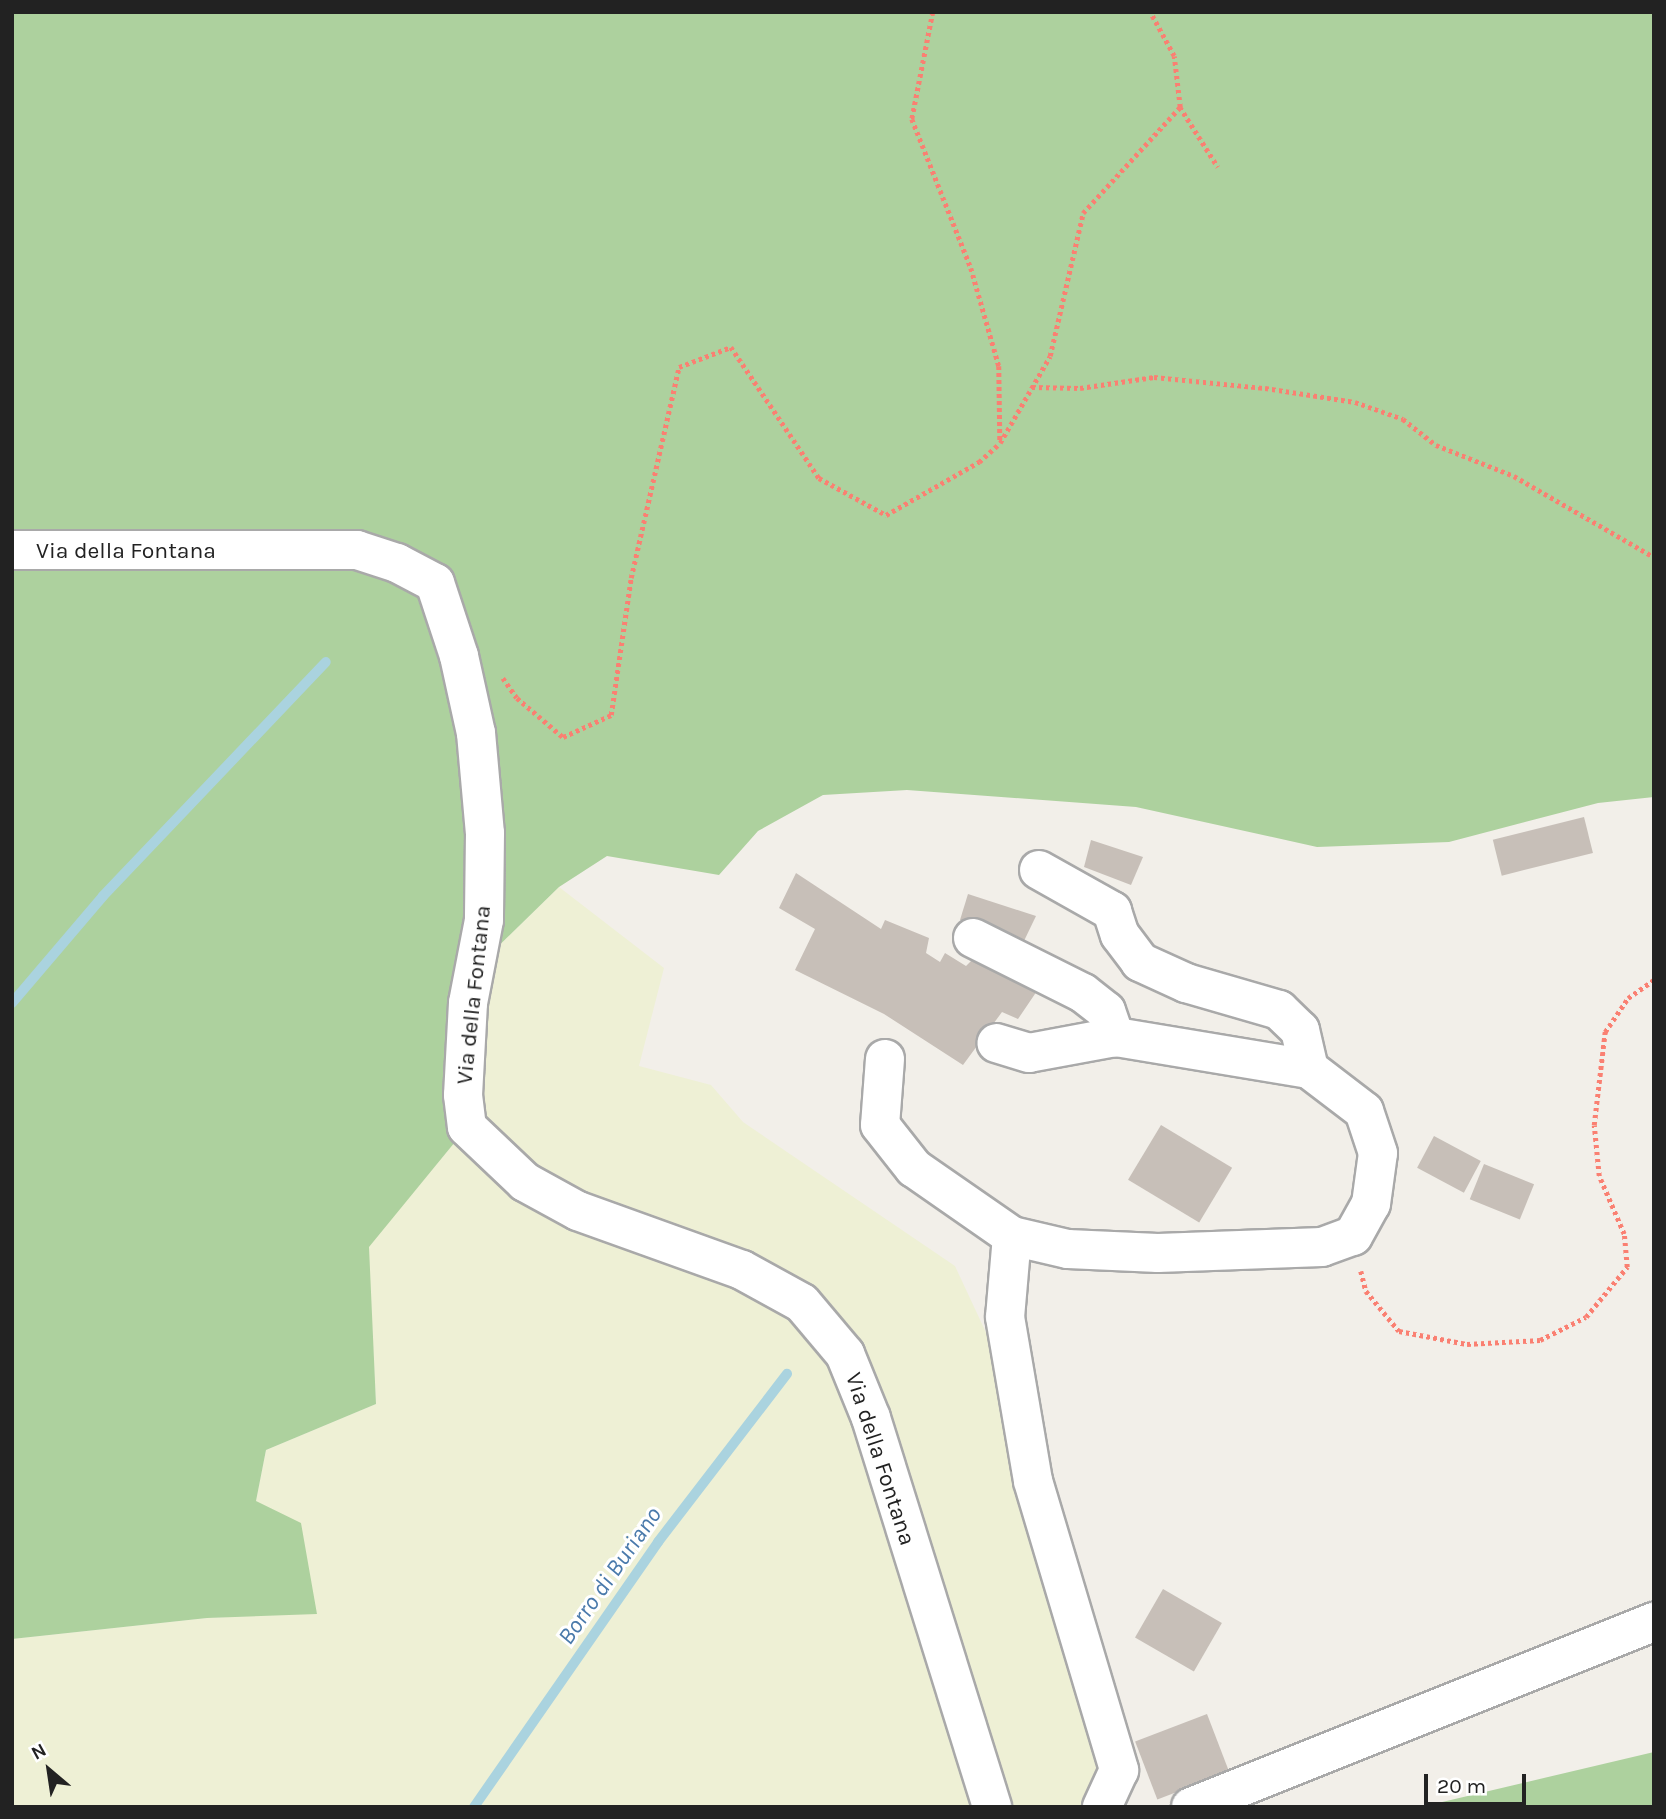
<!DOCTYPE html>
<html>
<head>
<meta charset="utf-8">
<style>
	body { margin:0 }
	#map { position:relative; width:1666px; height:1819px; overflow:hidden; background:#f2efe9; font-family:Karla,sans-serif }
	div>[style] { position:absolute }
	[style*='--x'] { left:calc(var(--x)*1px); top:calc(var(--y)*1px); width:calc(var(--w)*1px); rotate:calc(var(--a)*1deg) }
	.farmland>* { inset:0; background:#eef0d5 }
	.forest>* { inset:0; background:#add19e }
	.stream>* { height:10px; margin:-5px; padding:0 5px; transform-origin:5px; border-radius:5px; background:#aad3df }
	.building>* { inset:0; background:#c7bfb8; transform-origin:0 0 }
	.path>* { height:4.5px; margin-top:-2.25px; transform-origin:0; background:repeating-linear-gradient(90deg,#fa8072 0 3.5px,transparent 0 7px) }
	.roads { filter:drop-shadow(2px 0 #a9a9a9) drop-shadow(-2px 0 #a9a9a9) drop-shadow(0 2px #a9a9a9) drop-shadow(0 -2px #a9a9a9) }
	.minor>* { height:38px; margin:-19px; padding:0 19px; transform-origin:19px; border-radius:19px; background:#fff }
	span { translate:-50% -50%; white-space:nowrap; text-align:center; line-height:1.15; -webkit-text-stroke:6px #fff; paint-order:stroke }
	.street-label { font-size:23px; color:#222 }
	.water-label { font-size:24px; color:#4a7aab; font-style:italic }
	.frame { position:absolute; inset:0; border:14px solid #222; pointer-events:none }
	.north { position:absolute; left:14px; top:1735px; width:70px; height:70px; -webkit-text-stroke:5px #fff; paint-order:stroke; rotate:331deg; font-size:19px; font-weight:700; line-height:28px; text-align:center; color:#222 }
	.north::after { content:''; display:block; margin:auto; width:24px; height:32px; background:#222; clip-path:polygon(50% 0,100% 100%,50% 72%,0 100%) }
	.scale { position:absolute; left:1424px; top:1774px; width:102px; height:32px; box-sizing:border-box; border:4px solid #222; border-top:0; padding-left:9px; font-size:21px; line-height:24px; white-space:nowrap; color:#222; -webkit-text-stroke:5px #fff; paint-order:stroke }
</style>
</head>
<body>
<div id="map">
	<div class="farmland">
		<i style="clip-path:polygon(559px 887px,664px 968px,639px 1066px,711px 1085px,743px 1122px,955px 1266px,989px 1339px,1101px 1754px,1091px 1798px,1085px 1807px,1013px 1807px,998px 1781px,842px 1338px,581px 1201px,491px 1134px,475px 1096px,484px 960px)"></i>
		<i style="clip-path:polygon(455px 1142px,540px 1205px,791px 1305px,845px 1372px,985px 1807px,12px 1807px,12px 1639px,207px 1618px,317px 1613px,256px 1501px,266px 1450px,376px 1404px,368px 1247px)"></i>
	</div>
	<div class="forest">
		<i style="clip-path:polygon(12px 12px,1654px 12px,1654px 797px,1598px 803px,1449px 842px,1317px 847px,1136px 807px,907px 790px,823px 795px,758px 831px,719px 875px,607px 856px,559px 887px,484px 960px,475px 1096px,491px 1134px,525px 1168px,581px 1201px,683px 1231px,776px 1277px,842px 1338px,892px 1432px,976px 1719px,998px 1781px,1013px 1807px,985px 1807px,845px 1372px,818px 1332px,791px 1305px,752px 1284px,540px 1205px,455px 1142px,369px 1247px,376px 1404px,266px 1450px,256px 1501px,301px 1523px,317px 1614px,207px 1618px,12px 1639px)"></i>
		<i style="clip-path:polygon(1654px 1752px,1654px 1807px,1421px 1807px)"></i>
	</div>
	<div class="stream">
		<i style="--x:12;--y:1003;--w:140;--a:-49.6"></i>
		<i style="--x:103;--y:896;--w:323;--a:-46.4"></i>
		<i style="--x:474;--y:1807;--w:323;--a:-55.2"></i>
		<i style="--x:658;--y:1542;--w:212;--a:-52.5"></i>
	</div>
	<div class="building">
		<i style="left:1584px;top:817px;width:37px;height:94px;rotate:76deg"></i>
		<i style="clip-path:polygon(1091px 840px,1143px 857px,1131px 885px,1084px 867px)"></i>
		<i style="clip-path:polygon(796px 873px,881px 929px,885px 920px,929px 938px,926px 953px,940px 962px,945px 953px,966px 966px,978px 954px,1039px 988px,1018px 1019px,1002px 1012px,963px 1065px,884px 1014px,795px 970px,815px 929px,779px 908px)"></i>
		<i style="clip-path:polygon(968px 894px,1036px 916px,1023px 943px,960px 920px)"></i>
		<i style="left:1161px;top:1125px;width:83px;height:64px;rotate:31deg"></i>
		<i style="left:1434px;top:1136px;width:53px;height:36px;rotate:28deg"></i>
		<i style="left:1484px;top:1164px;width:54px;height:38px;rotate:22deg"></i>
		<i style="left:1163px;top:1589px;width:68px;height:56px;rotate:30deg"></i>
		<i style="left:1207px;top:1714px;width:62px;height:77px;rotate:69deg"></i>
	</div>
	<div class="path">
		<i style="--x:933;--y:12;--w:109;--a:101.1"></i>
		<i style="--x:912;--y:119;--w:160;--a:68.4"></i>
		<i style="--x:971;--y:268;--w:102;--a:74.1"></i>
		<i style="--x:999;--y:366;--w:76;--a:89.2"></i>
		<i style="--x:1180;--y:107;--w:71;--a:57.7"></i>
		<i style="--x:1032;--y:387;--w:48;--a:1.2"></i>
		<i style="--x:1080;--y:388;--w:75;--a:-8.5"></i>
		<i style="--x:1154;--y:377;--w:112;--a:5.7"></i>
		<i style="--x:1265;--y:388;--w:91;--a:8.8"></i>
		<i style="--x:1355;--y:402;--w:51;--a:19.5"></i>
		<i style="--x:1403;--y:419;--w:42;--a:38.2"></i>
		<i style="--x:1436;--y:445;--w:84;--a:21.7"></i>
		<i style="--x:1514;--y:476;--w:162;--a:30.1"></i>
		<i style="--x:503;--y:678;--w:24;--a:55"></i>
		<i style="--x:517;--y:698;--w:60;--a:40.3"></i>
		<i style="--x:563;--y:737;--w:53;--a:-24.6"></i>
		<i style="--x:611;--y:715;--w:138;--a:-81.7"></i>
		<i style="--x:631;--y:578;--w:216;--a:-77.2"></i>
		<i style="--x:679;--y:367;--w:56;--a:-21"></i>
		<i style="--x:731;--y:347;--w:158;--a:56.1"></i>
		<i style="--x:819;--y:478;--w:77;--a:28.9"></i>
		<i style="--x:886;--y:515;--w:107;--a:-29.7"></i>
		<i style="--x:979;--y:462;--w:28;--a:-42"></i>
		<i style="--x:1000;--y:443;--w:100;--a:-60.1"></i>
		<i style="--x:1050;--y:356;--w:147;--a:-77"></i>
		<i style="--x:1083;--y:213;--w:144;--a:-47.5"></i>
		<i style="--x:1180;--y:107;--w:51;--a:-96.7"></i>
		<i style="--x:1174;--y:56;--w:50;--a:-118.6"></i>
		<i style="--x:1361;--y:1271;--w:21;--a:76"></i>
		<i style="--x:1366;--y:1291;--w:52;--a:50.5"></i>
		<i style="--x:1399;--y:1331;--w:69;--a:10.8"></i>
		<i style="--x:1467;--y:1344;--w:73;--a:-3.1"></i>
		<i style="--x:1540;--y:1340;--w:51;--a:-26.6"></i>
		<i style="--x:1586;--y:1317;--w:65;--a:-50.6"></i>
		<i style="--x:1627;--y:1267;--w:33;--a:-95"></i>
		<i style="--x:1624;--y:1234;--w:63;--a:-113.3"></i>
		<i style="--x:1599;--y:1176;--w:51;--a:-95.6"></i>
		<i style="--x:1594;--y:1125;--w:94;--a:-83.3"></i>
		<i style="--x:1605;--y:1032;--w:41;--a:-55.9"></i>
		<i style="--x:1628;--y:998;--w:32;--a:-35"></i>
	</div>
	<div class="roads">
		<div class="minor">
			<i style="--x:12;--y:550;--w:345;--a:0"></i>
			<i style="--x:357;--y:550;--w:42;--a:18"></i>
			<i style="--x:397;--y:563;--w:43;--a:27.8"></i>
			<i style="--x:435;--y:583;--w:77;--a:71.8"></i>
			<i style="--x:459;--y:656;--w:79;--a:77.6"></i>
			<i style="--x:476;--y:733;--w:100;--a:84.9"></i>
			<i style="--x:485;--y:833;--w:87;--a:90.7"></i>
			<i style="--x:484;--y:920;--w:85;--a:100.9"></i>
			<i style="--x:468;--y:1003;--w:92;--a:93.1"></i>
			<i style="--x:463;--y:1095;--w:32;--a:83"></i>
			<i style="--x:467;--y:1127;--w:80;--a:43.5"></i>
			<i style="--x:525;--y:1182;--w:60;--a:28.7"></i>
			<i style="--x:578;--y:1211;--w:174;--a:19.8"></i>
			<i style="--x:742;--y:1270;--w:68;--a:28.8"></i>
			<i style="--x:802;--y:1303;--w:67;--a:49.9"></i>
			<i style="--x:845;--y:1354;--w:69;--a:67.9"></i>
			<i style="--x:871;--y:1418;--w:407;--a:72.7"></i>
			<i style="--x:1039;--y:870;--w:84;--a:29.3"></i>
			<i style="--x:1112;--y:911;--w:25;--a:72"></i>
			<i style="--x:1120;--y:935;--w:34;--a:53"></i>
			<i style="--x:1140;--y:962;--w:51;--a:24.5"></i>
			<i style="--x:1186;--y:983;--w:97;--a:16.2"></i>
			<i style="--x:1279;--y:1010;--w:29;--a:44"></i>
			<i style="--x:1300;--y:1030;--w:40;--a:77"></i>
			<i style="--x:973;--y:938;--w:123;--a:26.6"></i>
			<i style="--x:1083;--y:993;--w:29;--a:38"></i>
			<i style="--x:1106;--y:1011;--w:28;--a:71"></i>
			<i style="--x:885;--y:1059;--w:66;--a:94.3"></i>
			<i style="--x:880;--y:1125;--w:55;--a:51.7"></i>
			<i style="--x:914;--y:1168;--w:119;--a:34.8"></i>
			<i style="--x:1012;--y:1236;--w:57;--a:13.1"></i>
			<i style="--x:1068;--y:1249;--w:90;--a:2.5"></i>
			<i style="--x:1158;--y:1253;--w:164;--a:-2.1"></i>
			<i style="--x:1322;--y:1247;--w:33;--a:-20"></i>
			<i style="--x:1353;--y:1236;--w:37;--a:-61"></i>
			<i style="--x:1371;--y:1204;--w:51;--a:-82.2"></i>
			<i style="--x:1378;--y:1153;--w:44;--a:-108.4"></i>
			<i style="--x:1364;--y:1111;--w:69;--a:-142.6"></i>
			<i style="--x:1309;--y:1069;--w:197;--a:-170.6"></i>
			<i style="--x:1115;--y:1037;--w:87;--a:169.5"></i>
			<i style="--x:1029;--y:1053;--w:34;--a:-163"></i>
			<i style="--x:1012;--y:1236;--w:81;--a:94.9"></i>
			<i style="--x:1005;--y:1317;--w:166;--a:80.3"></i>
			<i style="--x:1033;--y:1481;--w:302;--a:73.4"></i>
			<i style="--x:1119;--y:1770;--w:41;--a:114.7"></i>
			<i style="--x:1191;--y:1807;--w:499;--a:-21.8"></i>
		</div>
	</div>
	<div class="street-label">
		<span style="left:126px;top:551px">Via della Fontana</span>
		<span style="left:474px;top:995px;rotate:-84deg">Via della Fontana</span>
		<span style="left:880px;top:1459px;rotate:72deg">Via della Fontana</span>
	</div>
	<div class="water-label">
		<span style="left:610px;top:1576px;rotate:-55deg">Borro di Buriano</span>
	</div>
	<div class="frame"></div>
	<div class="north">N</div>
	<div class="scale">20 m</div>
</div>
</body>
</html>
